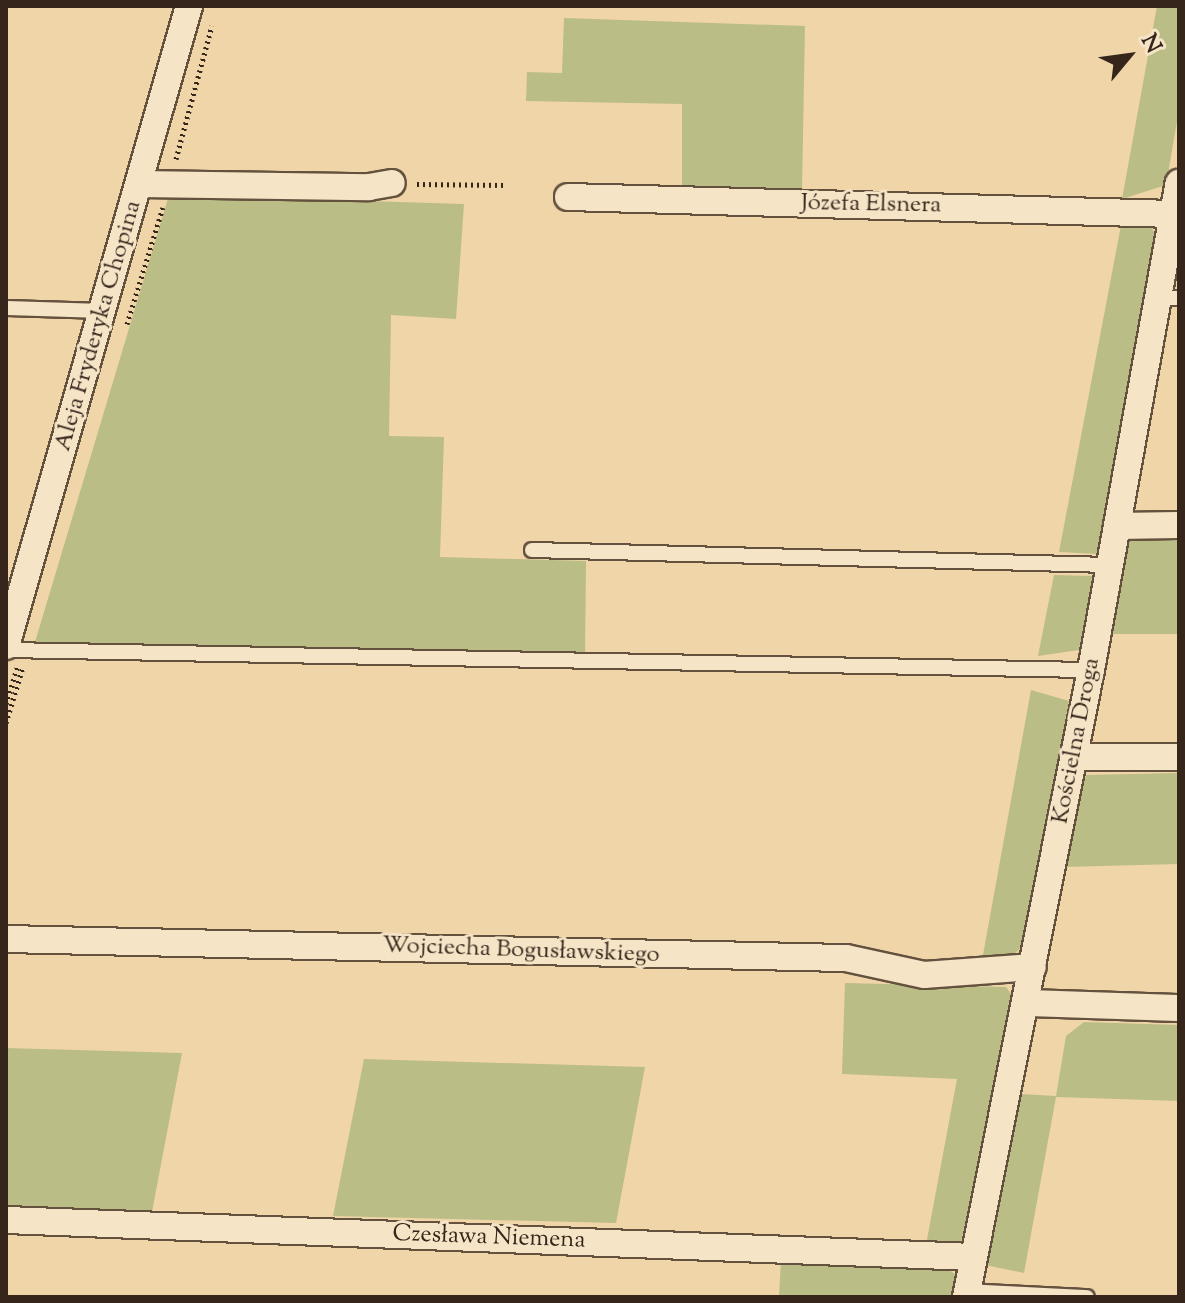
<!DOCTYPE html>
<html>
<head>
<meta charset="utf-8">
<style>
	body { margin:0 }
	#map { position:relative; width:1185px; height:1303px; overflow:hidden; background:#f0d5a8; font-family:"Sorts Mill Goudy",serif }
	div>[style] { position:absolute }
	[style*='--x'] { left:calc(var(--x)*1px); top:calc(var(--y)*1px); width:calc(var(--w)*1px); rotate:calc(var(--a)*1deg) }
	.green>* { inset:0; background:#bbbd86 }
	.path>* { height:5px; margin-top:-2.5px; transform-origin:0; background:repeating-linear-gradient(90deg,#36251b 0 2px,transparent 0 6px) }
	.roads { filter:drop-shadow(2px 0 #64513e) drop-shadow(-2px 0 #64513e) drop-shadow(0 2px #64513e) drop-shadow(0 -2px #64513e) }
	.service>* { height:14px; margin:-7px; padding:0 7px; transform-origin:7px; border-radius:7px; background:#f5e4c6 }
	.minor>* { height:26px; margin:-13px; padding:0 13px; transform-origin:13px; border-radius:13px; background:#f5e4c6 }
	span { translate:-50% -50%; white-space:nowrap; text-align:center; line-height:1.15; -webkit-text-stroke:6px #f5e4c6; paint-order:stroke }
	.street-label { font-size:24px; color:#36251b }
	.frame { position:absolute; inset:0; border:8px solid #36251b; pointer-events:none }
	.north { position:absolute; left:1089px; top:16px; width:80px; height:80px; -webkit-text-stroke:6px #f5e4c6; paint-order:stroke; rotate:61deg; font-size:22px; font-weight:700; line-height:32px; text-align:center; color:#36251b }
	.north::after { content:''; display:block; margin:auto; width:28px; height:36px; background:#36251b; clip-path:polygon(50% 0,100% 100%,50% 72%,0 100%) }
</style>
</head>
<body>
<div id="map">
	<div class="green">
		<i style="clip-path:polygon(1157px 6px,1179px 6px,1179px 110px,1166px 185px,1122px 199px)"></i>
		<i style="clip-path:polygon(564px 18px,805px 26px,802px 190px,682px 188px,682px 104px,526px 101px,527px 72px,562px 73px)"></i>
		<i style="clip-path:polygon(169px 195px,464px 204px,456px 319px,391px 315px,389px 436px,444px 437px,440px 557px,586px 561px,585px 657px,35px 642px)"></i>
		<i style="clip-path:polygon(1122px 220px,1152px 228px,1157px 239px,1098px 554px,1059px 552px)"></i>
		<i style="clip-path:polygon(1130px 533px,1179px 533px,1179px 634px,1113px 634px)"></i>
		<i style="clip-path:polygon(1054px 575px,1093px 576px,1079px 650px,1038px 656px)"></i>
		<i style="clip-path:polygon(1031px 690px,1069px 701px,1022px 947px,1008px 959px,981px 966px)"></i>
		<i style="clip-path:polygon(1179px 773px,1179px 864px,1063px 867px,1086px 775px)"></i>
		<i style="clip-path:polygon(845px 983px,1006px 987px,1014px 998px,960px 1247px,926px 1245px,957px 1079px,842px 1074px)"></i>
		<i style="clip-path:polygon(1084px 1022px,1179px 1025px,1179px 1101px,1056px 1097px,1024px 1273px,985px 1265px,1020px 1094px,1056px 1096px,1066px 1036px)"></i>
		<i style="clip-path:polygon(6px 1048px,182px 1053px,152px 1212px,6px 1207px)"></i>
		<i style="clip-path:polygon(364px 1059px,645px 1067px,616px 1223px,333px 1216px)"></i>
		<i style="clip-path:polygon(781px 1260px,944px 1266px,956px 1275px,952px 1297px,779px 1297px)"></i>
	</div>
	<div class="path">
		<i style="--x:176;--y:159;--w:138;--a:-74.9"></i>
		<i style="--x:417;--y:184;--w:90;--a:0.6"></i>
		<i style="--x:127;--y:324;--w:122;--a:-72.9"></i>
		<i style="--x:6;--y:704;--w:39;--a:-73"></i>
		<i style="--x:6;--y:723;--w:59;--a:-73.1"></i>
	</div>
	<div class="roads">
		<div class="service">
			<i style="--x:1158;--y:298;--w:21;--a:0"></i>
			<i style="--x:6;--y:308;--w:98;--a:1.8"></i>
			<i style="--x:532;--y:550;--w:578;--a:1.49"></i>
			<i style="--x:6;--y:650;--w:1085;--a:1.06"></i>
			<i style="--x:967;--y:1291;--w:120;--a:2.9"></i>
		</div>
		<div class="minor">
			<i style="--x:140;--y:184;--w:229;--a:0.8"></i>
			<i style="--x:369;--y:187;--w:23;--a:-10"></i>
			<i style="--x:568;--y:197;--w:605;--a:1.61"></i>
			<i style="--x:1117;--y:526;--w:62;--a:-0.9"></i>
			<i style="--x:6;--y:646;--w:666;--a:-74.04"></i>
			<i style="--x:1074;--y:757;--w:105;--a:0"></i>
			<i style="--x:6;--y:939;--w:840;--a:1.3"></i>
			<i style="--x:846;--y:958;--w:80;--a:12.3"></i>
			<i style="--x:924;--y:975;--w:109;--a:-4.2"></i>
			<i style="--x:1027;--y:1003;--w:152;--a:1.9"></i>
			<i style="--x:6;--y:1220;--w:967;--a:2.19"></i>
			<i style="--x:966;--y:1297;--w:639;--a:-78.73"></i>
			<i style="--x:1091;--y:670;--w:495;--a:-79.8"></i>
		</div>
	</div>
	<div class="street-label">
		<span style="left:871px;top:205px;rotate:1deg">Józefa Elsnera</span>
		<span style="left:99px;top:326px;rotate:-74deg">Aleja Fryderyka Chopina</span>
		<span style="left:1077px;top:741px;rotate:-79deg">Kościelna Droga</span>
		<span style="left:521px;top:951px;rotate:2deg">Wojciecha Bogusławskiego</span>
		<span style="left:489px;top:1238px;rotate:2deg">Czesława Niemena</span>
	</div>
	<div class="frame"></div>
	<div class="north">N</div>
</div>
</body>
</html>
